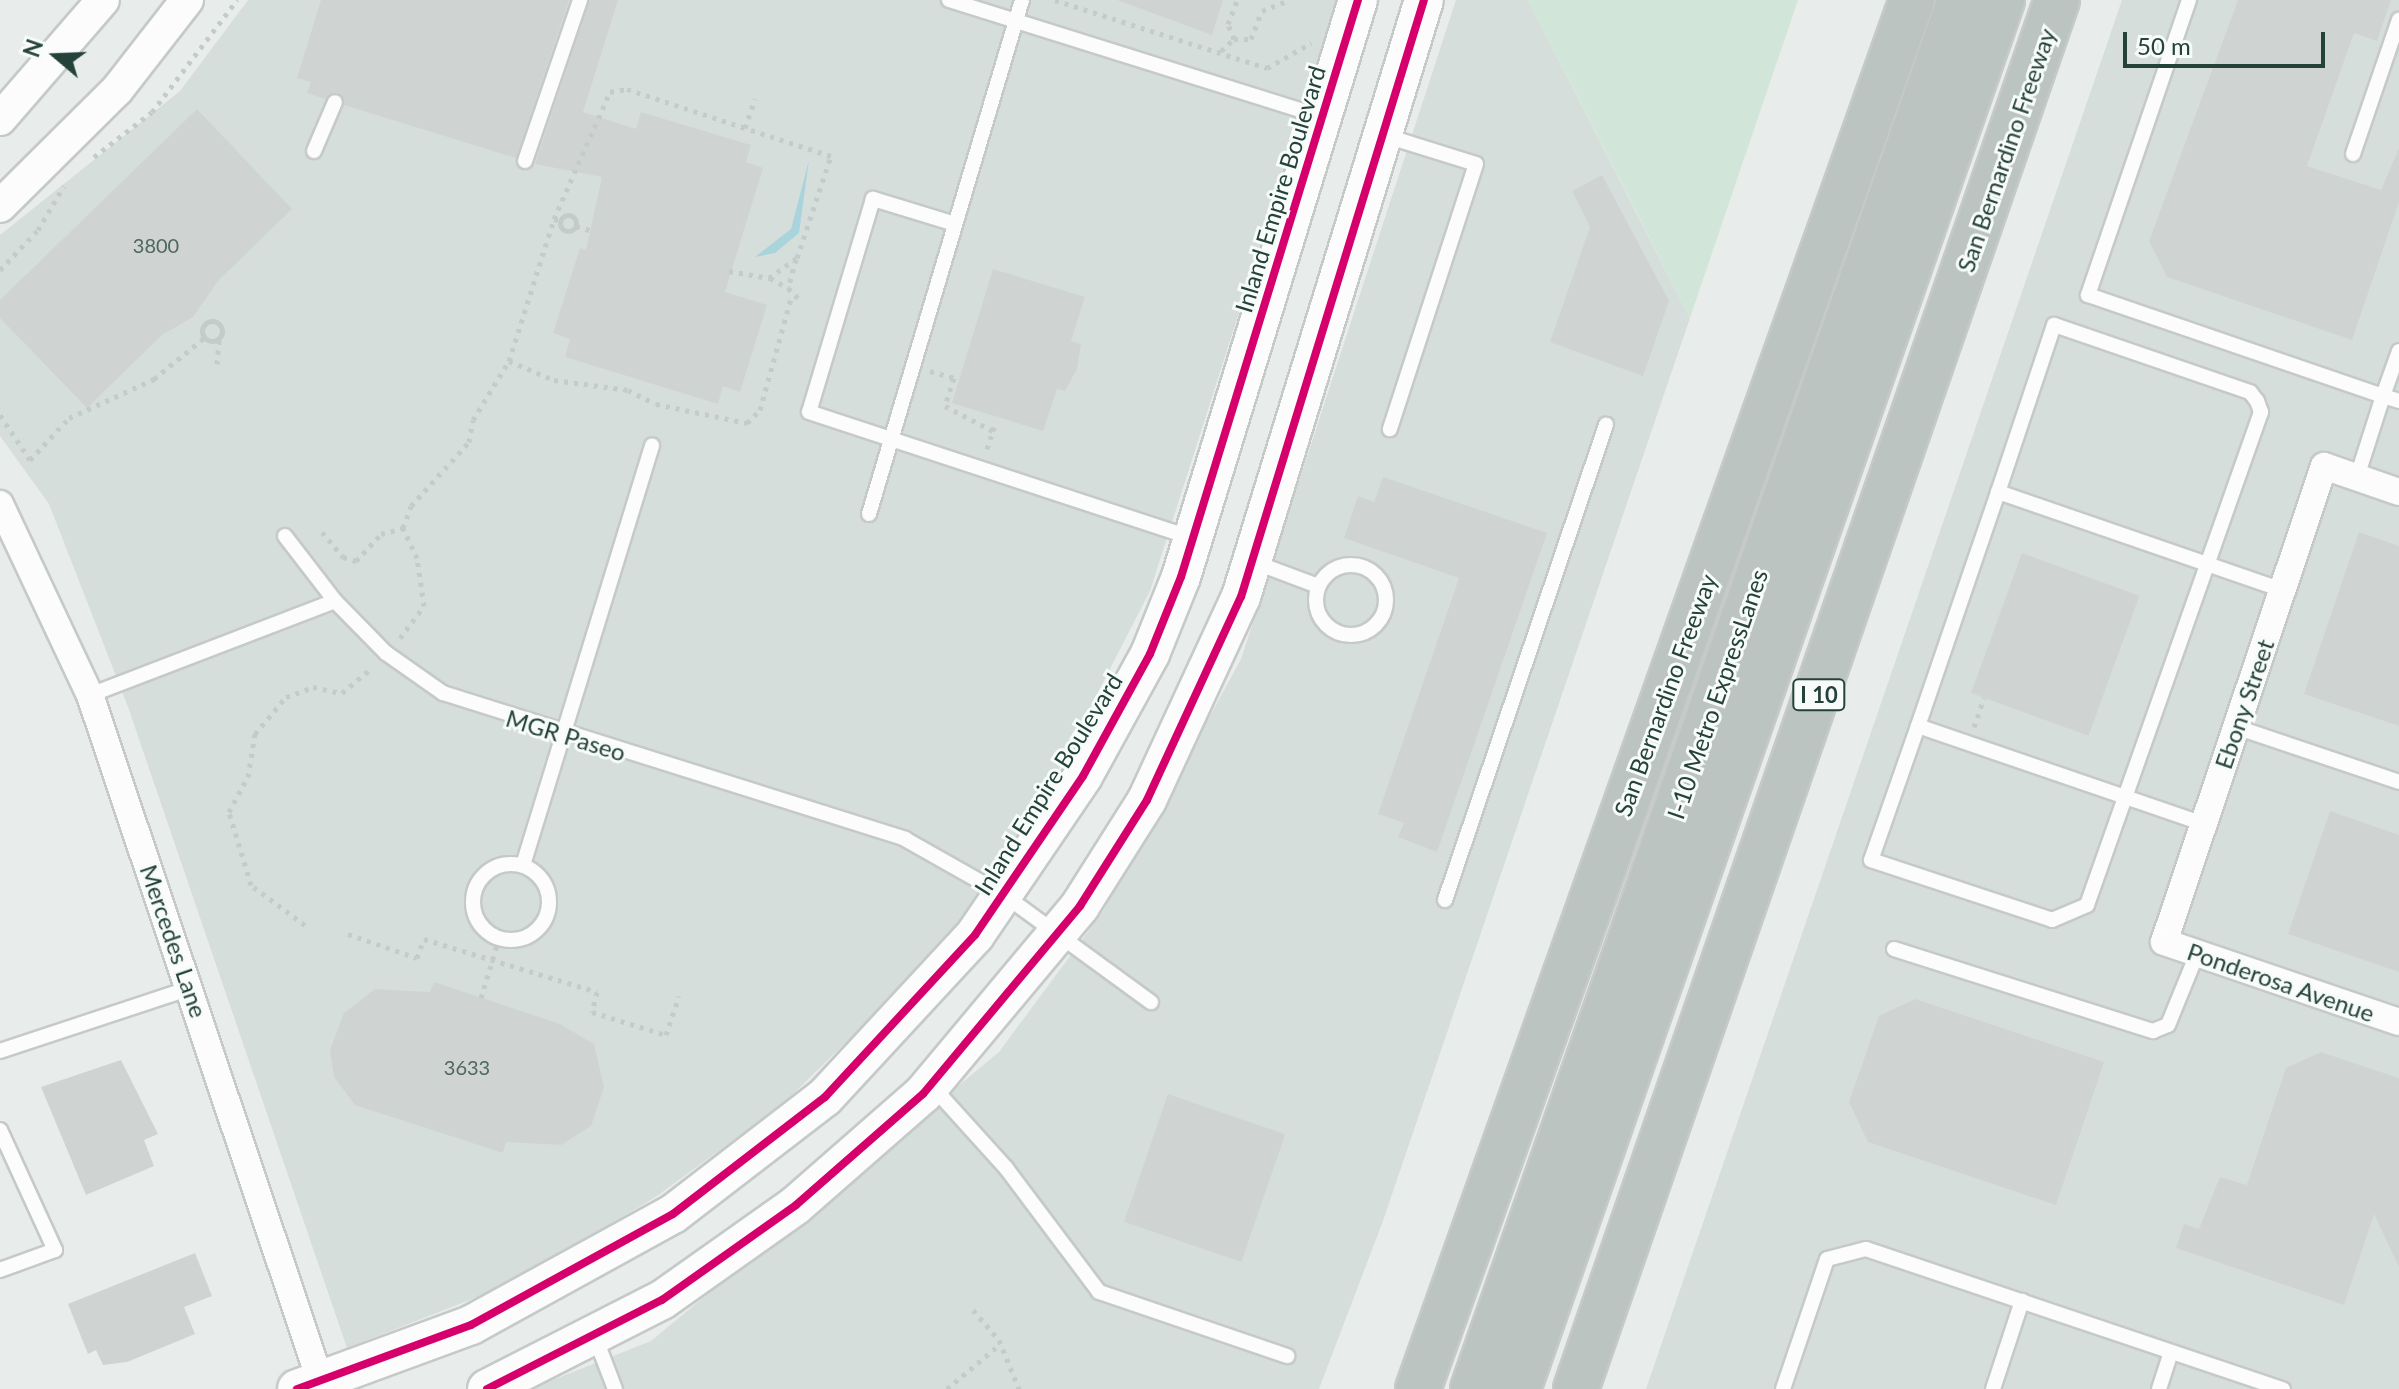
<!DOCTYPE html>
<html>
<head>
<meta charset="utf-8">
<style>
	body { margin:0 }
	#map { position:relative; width:2399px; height:1389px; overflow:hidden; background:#e8edeb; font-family:Lato,sans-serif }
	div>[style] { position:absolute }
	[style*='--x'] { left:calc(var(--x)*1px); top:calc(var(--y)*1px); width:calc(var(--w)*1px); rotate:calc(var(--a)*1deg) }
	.built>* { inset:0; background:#d6dedb }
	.green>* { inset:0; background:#d1e6d8 }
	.water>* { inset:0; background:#a9d4db }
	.building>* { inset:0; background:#cfd4d2; transform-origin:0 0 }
	.path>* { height:5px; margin-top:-2.5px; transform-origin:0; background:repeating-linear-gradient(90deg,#c3ccca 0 4px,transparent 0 10px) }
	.path>.ring { margin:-2.5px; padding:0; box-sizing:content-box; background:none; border:5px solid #c3ccca; border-radius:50% }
	.roads { filter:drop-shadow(2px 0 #c5cac8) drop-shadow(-2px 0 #c5cac8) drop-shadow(0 2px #c5cac8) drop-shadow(0 -2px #c5cac8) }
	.service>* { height:14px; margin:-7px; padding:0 7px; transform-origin:7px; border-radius:7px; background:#fcfcfc }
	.service>.ring { margin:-7px; padding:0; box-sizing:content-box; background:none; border:14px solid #fcfcfc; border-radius:50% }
	.minor>* { height:26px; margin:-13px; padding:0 13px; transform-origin:13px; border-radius:13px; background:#fcfcfc }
	.tertiary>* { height:32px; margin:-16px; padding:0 16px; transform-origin:16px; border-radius:16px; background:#fcfcfc }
	.secondary>* { height:38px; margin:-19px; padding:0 19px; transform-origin:19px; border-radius:19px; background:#fcfcfc }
	.motorway>* { height:44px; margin:-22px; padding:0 22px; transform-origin:22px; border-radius:22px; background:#bcc4c2 }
	.cycleway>* { height:8px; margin:-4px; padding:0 4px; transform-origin:4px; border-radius:4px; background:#d6006c }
	span { translate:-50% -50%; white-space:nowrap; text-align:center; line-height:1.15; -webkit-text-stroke:6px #f7fbf9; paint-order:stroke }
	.number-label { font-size:20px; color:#506761 }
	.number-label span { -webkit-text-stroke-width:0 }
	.shield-label span { padding:2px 6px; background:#f7fbf9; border:2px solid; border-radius:6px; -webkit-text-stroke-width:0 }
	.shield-label { font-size:22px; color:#24423a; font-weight:700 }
	.street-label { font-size:24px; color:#24423a }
	.north { position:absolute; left:16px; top:16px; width:80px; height:80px; -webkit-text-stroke:6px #f7fbf9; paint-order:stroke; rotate:289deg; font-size:22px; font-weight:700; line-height:32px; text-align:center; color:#24423a }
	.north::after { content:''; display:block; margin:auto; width:28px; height:36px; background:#24423a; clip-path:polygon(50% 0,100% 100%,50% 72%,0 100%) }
	.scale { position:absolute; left:2123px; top:32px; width:202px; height:36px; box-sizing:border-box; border:4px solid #24423a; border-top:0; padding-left:10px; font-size:24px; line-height:28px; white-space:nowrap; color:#24423a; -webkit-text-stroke:6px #f7fbf9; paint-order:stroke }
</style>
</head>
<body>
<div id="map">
	<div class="built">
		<i style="clip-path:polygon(248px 0,1339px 0,1150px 591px,1039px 807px,937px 953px,784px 1103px,657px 1196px,513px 1283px,347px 1348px,128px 707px,49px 504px,0 436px,0 235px,180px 91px)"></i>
		<i style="clip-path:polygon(1456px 0,1528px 0,1690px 318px,1383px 1221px,1319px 1389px,530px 1389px,651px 1341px,999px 1052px,1104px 910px,1241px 659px)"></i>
		<i style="clip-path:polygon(2122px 0,2399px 0,2399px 1389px,1646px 1389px)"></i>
	</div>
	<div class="green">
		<i style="clip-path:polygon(1528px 0,1798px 0,1690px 318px,1634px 207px)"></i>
	</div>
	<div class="water">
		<i style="clip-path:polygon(809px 160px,799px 233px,775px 253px,755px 257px,791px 229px)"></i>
	</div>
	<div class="building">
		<i style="clip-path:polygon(321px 0,569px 0,516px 158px,344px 105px,338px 93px,325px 99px,307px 93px,311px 82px,297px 78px)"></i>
		<i style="clip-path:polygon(590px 0,618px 0,583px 112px,636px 129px,641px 112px,751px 145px,746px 162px,763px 168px,725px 292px,767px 305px,740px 392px,723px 386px,718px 404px,565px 357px,570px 339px,553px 333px,580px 248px,586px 250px,602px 177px,535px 164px)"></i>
		<i style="clip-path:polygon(1117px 0,1223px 0,1212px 35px)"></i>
		<i style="clip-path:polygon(2238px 0,2391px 0,2377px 41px,2354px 33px,2307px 166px,2381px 190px,2399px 148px,2399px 202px,2352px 340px,2167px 277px,2149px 241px)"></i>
		<i style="clip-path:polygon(197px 109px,292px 209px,218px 281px,193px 317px,162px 335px,87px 408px,0 318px,0 300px)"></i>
		<i style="clip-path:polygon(1602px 175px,1669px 301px,1643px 376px,1550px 342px,1590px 227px,1572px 191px)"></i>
		<i style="clip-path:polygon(993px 269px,1085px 297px,1071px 341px,1081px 344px,1077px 369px,1065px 391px,1057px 389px,1043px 431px,952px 403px)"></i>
		<i style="clip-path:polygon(1383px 477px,1547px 533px,1437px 852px,1398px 837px,1404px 823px,1378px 814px,1459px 578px,1344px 538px,1358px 496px,1374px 502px)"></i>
		<i style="clip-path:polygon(2359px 532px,2399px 546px,2399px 726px,2304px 694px)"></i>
		<i style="left:2022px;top:553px;width:125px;height:149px;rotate:20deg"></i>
		<i style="clip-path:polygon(2330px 811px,2399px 835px,2399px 972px,2288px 934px)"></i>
		<i style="clip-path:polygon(434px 982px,560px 1024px,594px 1044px,604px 1087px,591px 1126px,561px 1145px,506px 1142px,503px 1153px,355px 1105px,334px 1077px,330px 1050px,344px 1013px,375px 989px,430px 992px)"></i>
		<i style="clip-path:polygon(1915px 999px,2104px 1062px,2056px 1205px,1868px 1142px,1849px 1102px,1879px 1016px)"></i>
		<i style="clip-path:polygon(2321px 1052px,2399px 1078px,2399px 1267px,2374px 1214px,2344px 1305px,2176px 1248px,2184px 1224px,2199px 1229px,2220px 1177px,2247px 1185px,2286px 1068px)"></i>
		<i style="clip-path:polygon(121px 1060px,158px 1134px,144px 1140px,154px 1166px,86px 1195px,41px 1087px)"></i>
		<i style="left:1168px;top:1094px;width:124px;height:135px;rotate:19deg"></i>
		<i style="clip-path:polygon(195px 1253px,212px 1296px,184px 1307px,195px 1334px,127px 1362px,103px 1365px,96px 1350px,88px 1354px,68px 1304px)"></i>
	</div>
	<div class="path">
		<i style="--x:1055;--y:0;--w:223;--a:17.8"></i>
		<i style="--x:1267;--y:68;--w:51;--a:-29.6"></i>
		<i style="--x:1234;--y:39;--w:16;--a:-112"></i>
		<i style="--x:1228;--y:24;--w:26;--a:-69"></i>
		<i style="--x:1221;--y:51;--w:18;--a:-43"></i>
		<i style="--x:1234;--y:39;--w:17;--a:0"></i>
		<i style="--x:1251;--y:39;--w:30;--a:-69"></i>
		<i style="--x:1262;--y:11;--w:29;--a:-22"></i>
		<i style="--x:94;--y:157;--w:73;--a:-37.8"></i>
		<i style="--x:152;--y:112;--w:141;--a:-52.8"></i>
		<i class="ring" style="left:560px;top:215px;width:11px;height:11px"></i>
		<i style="--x:554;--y:219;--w:139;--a:-66.2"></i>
		<i style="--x:610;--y:92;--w:17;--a:-10"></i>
		<i style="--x:627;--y:89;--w:124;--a:18.3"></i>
		<i style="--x:576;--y:226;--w:17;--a:17"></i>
		<i style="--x:796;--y:259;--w:30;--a:105"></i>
		<i style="--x:788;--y:288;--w:18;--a:45"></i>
		<i style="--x:0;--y:270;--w:55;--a:-46.5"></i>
		<i style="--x:38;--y:230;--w:51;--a:-59.4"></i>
		<i style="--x:729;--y:271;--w:41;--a:9.9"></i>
		<i style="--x:769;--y:278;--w:34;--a:-36"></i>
		<i style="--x:797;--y:258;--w:108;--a:-71.6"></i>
		<i style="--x:831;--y:156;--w:90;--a:-162"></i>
		<i style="--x:745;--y:128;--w:31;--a:-71"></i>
		<i style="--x:770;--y:278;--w:21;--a:29"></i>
		<i class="ring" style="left:202px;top:321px;width:15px;height:15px"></i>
		<i style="--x:509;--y:361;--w:149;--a:-72.4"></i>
		<i style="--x:554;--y:219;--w:7;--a:16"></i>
		<i style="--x:217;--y:364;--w:25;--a:-85"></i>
		<i style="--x:930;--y:371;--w:25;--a:16"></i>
		<i style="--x:954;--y:378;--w:29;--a:108"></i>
		<i style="--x:945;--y:406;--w:54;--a:27.5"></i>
		<i style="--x:993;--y:431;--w:10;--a:-73"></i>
		<i style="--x:0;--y:415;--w:54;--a:56.3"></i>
		<i style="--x:30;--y:460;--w:57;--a:-47.1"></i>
		<i style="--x:69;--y:418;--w:94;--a:-24.6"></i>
		<i style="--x:154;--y:379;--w:65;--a:-39.4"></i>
		<i style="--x:987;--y:449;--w:19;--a:-72"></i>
		<i style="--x:322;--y:532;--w:33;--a:50"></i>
		<i style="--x:343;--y:557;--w:14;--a:17"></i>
		<i style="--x:356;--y:561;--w:37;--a:-47"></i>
		<i style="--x:381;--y:534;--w:23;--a:-15"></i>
		<i style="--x:400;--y:638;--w:40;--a:-53"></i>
		<i style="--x:424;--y:606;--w:49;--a:-98.3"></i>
		<i style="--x:417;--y:558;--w:33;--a:-115"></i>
		<i style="--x:403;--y:528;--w:23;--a:-70"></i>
		<i style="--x:411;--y:506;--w:86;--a:-47.8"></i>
		<i style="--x:469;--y:442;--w:22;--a:-80"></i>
		<i style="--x:473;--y:420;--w:69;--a:-58.6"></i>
		<i style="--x:509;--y:361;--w:49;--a:22.9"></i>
		<i style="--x:554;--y:380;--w:75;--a:7.7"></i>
		<i style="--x:628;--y:390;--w:31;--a:27"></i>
		<i style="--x:656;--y:404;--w:93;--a:11.8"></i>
		<i style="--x:747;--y:423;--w:18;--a:-45"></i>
		<i style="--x:760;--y:410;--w:116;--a:-74.5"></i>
		<i style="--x:1974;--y:727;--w:31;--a:-71"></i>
		<i style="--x:305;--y:925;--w:67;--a:-143.5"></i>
		<i style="--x:251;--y:885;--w:76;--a:-106.8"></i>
		<i style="--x:229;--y:812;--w:40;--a:-62"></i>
		<i style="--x:248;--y:777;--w:44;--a:-80.8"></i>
		<i style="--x:255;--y:734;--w:48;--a:-50"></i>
		<i style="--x:286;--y:697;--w:29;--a:-20"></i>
		<i style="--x:313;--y:687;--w:30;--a:12"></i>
		<i style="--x:342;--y:693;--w:40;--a:-40"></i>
		<i style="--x:348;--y:934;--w:73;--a:19.2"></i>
		<i style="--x:417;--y:958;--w:20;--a:-70"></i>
		<i style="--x:424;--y:939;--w:181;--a:17"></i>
		<i style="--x:597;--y:992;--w:21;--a:104"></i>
		<i style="--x:592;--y:1012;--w:77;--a:17.3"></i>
		<i style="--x:666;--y:1035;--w:41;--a:-71.6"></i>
		<i style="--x:481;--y:998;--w:63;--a:-73.3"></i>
		<i style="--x:973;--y:1310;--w:40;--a:49"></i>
		<i style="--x:999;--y:1340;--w:53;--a:67.8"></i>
		<i style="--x:947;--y:1389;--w:70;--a:-40.3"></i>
	</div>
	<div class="roads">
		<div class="service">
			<i style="--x:949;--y:0;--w:388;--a:17.4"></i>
			<i style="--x:2189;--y:0;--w:312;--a:108.9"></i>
			<i style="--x:2088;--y:295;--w:312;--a:18.9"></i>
			<i style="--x:2383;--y:396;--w:85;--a:107.8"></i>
			<i style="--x:1383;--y:135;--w:97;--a:17.3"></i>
			<i style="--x:1476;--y:164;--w:279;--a:108"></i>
			<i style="--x:314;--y:151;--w:53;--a:-66.8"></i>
			<i style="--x:2353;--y:154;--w:142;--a:-71.1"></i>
			<i style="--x:525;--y:161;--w:170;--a:-71.1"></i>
			<i style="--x:955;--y:224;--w:86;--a:-163"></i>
			<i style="--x:873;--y:199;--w:222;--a:106.7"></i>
			<i style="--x:809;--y:412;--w:404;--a:18.2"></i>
			<i style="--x:2399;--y:351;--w:48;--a:109.6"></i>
			<i style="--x:2383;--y:396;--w:17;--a:17"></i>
			<i style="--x:869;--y:514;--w:536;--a:-73.42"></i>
			<i style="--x:285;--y:536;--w:82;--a:52.4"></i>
			<i style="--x:1254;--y:562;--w:68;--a:20.6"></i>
			<i class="ring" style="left:1316px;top:565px;width:56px;height:56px"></i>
			<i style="--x:90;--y:695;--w:262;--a:-21"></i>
			<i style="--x:335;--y:601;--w:73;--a:45.6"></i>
			<i style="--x:386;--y:653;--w:70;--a:35.1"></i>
			<i style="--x:443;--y:693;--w:485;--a:17.5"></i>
			<i style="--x:905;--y:839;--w:114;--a:29.5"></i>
			<i style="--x:1004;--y:895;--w:182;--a:36.1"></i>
			<i style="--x:1918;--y:726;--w:142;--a:109.3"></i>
			<i style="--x:1871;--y:860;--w:191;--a:18.3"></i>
			<i style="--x:2052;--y:920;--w:38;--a:-23"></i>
			<i style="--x:2087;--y:905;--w:523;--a:-70.56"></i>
			<i style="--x:2261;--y:412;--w:12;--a:-110"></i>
			<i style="--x:2257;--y:401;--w:11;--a:-128"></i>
			<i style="--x:2250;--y:392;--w:207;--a:-161.1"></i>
			<i style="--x:2054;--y:325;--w:176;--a:108.5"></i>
			<i style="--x:2236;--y:727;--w:172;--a:18.6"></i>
			<i style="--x:2204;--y:824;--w:302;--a:-161.1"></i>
			<i style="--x:1918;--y:726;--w:247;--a:-71.1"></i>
			<i style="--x:1998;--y:492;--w:301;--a:19"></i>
			<i class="ring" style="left:473px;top:864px;width:62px;height:62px"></i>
			<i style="--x:523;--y:865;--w:439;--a:-72.9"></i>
			<i style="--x:1445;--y:900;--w:502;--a:-71.28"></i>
			<i style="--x:1894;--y:949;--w:272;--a:17.6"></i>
			<i style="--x:2153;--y:1031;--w:16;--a:-22"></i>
			<i style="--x:2168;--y:1025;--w:77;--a:-67.8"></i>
			<i style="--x:0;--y:1051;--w:200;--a:-18.3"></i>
			<i style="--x:931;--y:1085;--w:112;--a:47.9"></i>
			<i style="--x:1006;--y:1168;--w:155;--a:53.1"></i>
			<i style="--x:1099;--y:1292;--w:199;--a:18.8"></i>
			<i style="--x:0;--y:1130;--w:132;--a:65.4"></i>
			<i style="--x:55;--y:1250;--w:59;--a:160"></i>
			<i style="--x:595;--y:1337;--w:56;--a:69"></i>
			<i style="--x:1783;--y:1389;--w:137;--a:-71.3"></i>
			<i style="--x:1827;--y:1259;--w:40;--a:-14.4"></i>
			<i style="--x:1866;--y:1249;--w:440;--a:18.6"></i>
			<i style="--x:1993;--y:1389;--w:93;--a:-71.8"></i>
			<i style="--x:2159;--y:1389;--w:39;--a:-72"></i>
		</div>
		<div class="minor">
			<i style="--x:2399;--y:492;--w:79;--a:-160.9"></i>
			<i style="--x:2324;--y:466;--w:502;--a:108.58"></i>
			<i style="--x:2164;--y:942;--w:248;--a:18.8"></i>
			<i style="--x:0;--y:504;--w:211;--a:64.8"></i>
			<i style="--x:90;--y:695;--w:732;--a:71.44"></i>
		</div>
		<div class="tertiary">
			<i style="--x:0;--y:119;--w:157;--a:-49.1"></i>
			<i style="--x:0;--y:206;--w:165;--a:-44.8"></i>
			<i style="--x:117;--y:90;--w:114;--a:-52.1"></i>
		</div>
		<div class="secondary">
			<i style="--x:297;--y:1389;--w:185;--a:-20.2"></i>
			<i style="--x:471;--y:1325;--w:230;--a:-28.8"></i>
			<i style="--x:673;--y:1214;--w:192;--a:-37.6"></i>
			<i style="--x:825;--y:1097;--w:221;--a:-47.2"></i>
			<i style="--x:975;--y:935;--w:192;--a:-55.8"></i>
			<i style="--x:1083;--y:776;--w:139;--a:-61.2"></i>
			<i style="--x:1150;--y:654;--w:83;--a:-68.1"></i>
			<i style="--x:1181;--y:577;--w:604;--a:-72.95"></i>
			<i style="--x:487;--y:1389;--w:196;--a:-27"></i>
			<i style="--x:662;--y:1300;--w:164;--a:-35.3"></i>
			<i style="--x:796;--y:1205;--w:169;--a:-41.2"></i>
			<i style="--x:923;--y:1094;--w:245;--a:-50.1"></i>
			<i style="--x:1080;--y:906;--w:125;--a:-57.7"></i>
			<i style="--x:1147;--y:800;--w:224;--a:-65.2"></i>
			<i style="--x:1241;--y:597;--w:624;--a:-72.96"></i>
		</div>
		<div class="motorway">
			<i style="--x:1418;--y:1389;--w:1474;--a:-70.42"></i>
			<i style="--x:1473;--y:1389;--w:1472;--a:-70.68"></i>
			<i style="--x:1518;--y:1389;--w:1471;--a:-70.79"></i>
			<i style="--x:1576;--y:1389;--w:1470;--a:-70.9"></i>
		</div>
	</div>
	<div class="cycleway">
		<i style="--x:297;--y:1389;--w:185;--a:-20.2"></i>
		<i style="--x:471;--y:1325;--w:230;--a:-28.8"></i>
		<i style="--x:673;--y:1214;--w:192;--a:-37.6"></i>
		<i style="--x:825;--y:1097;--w:221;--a:-47.2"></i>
		<i style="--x:975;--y:935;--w:192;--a:-55.8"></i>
		<i style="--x:1083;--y:776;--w:139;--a:-61.2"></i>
		<i style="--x:1150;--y:654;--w:83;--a:-68.1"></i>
		<i style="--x:1181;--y:577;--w:604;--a:-72.95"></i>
		<i style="--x:487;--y:1389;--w:196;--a:-27"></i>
		<i style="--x:662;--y:1300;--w:164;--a:-35.3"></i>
		<i style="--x:796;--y:1205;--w:169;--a:-41.2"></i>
		<i style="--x:923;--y:1094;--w:245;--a:-50.1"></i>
		<i style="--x:1080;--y:906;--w:125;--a:-57.7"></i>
		<i style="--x:1147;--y:800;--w:224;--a:-65.2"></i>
		<i style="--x:1241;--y:597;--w:624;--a:-72.96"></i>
	</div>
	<div class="number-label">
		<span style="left:156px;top:245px">3800</span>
		<span style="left:467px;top:1067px">3633</span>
	</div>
	<div class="shield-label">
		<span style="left:1819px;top:695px">I 10</span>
	</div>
	<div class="street-label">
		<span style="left:2006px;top:150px;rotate:-71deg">San Bernardino Freeway</span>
		<span style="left:1280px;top:189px;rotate:-73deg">Inland Empire Boulevard</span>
		<span style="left:1717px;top:694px;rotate:-71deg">I-10 Metro ExpressLanes</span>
		<span style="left:1665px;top:695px;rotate:-70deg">San Bernardino Freeway</span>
		<span style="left:2244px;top:704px;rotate:-71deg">Ebony Street</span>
		<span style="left:566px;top:735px;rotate:17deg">MGR Paseo</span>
		<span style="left:1048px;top:784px;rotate:-58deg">Inland Empire Boulevard</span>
		<span style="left:174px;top:941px;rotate:71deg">Mercedes Lane</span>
		<span style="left:2281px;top:982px;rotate:19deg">Ponderosa Avenue</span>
	</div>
	<div class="north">N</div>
	<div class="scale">50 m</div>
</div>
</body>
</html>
